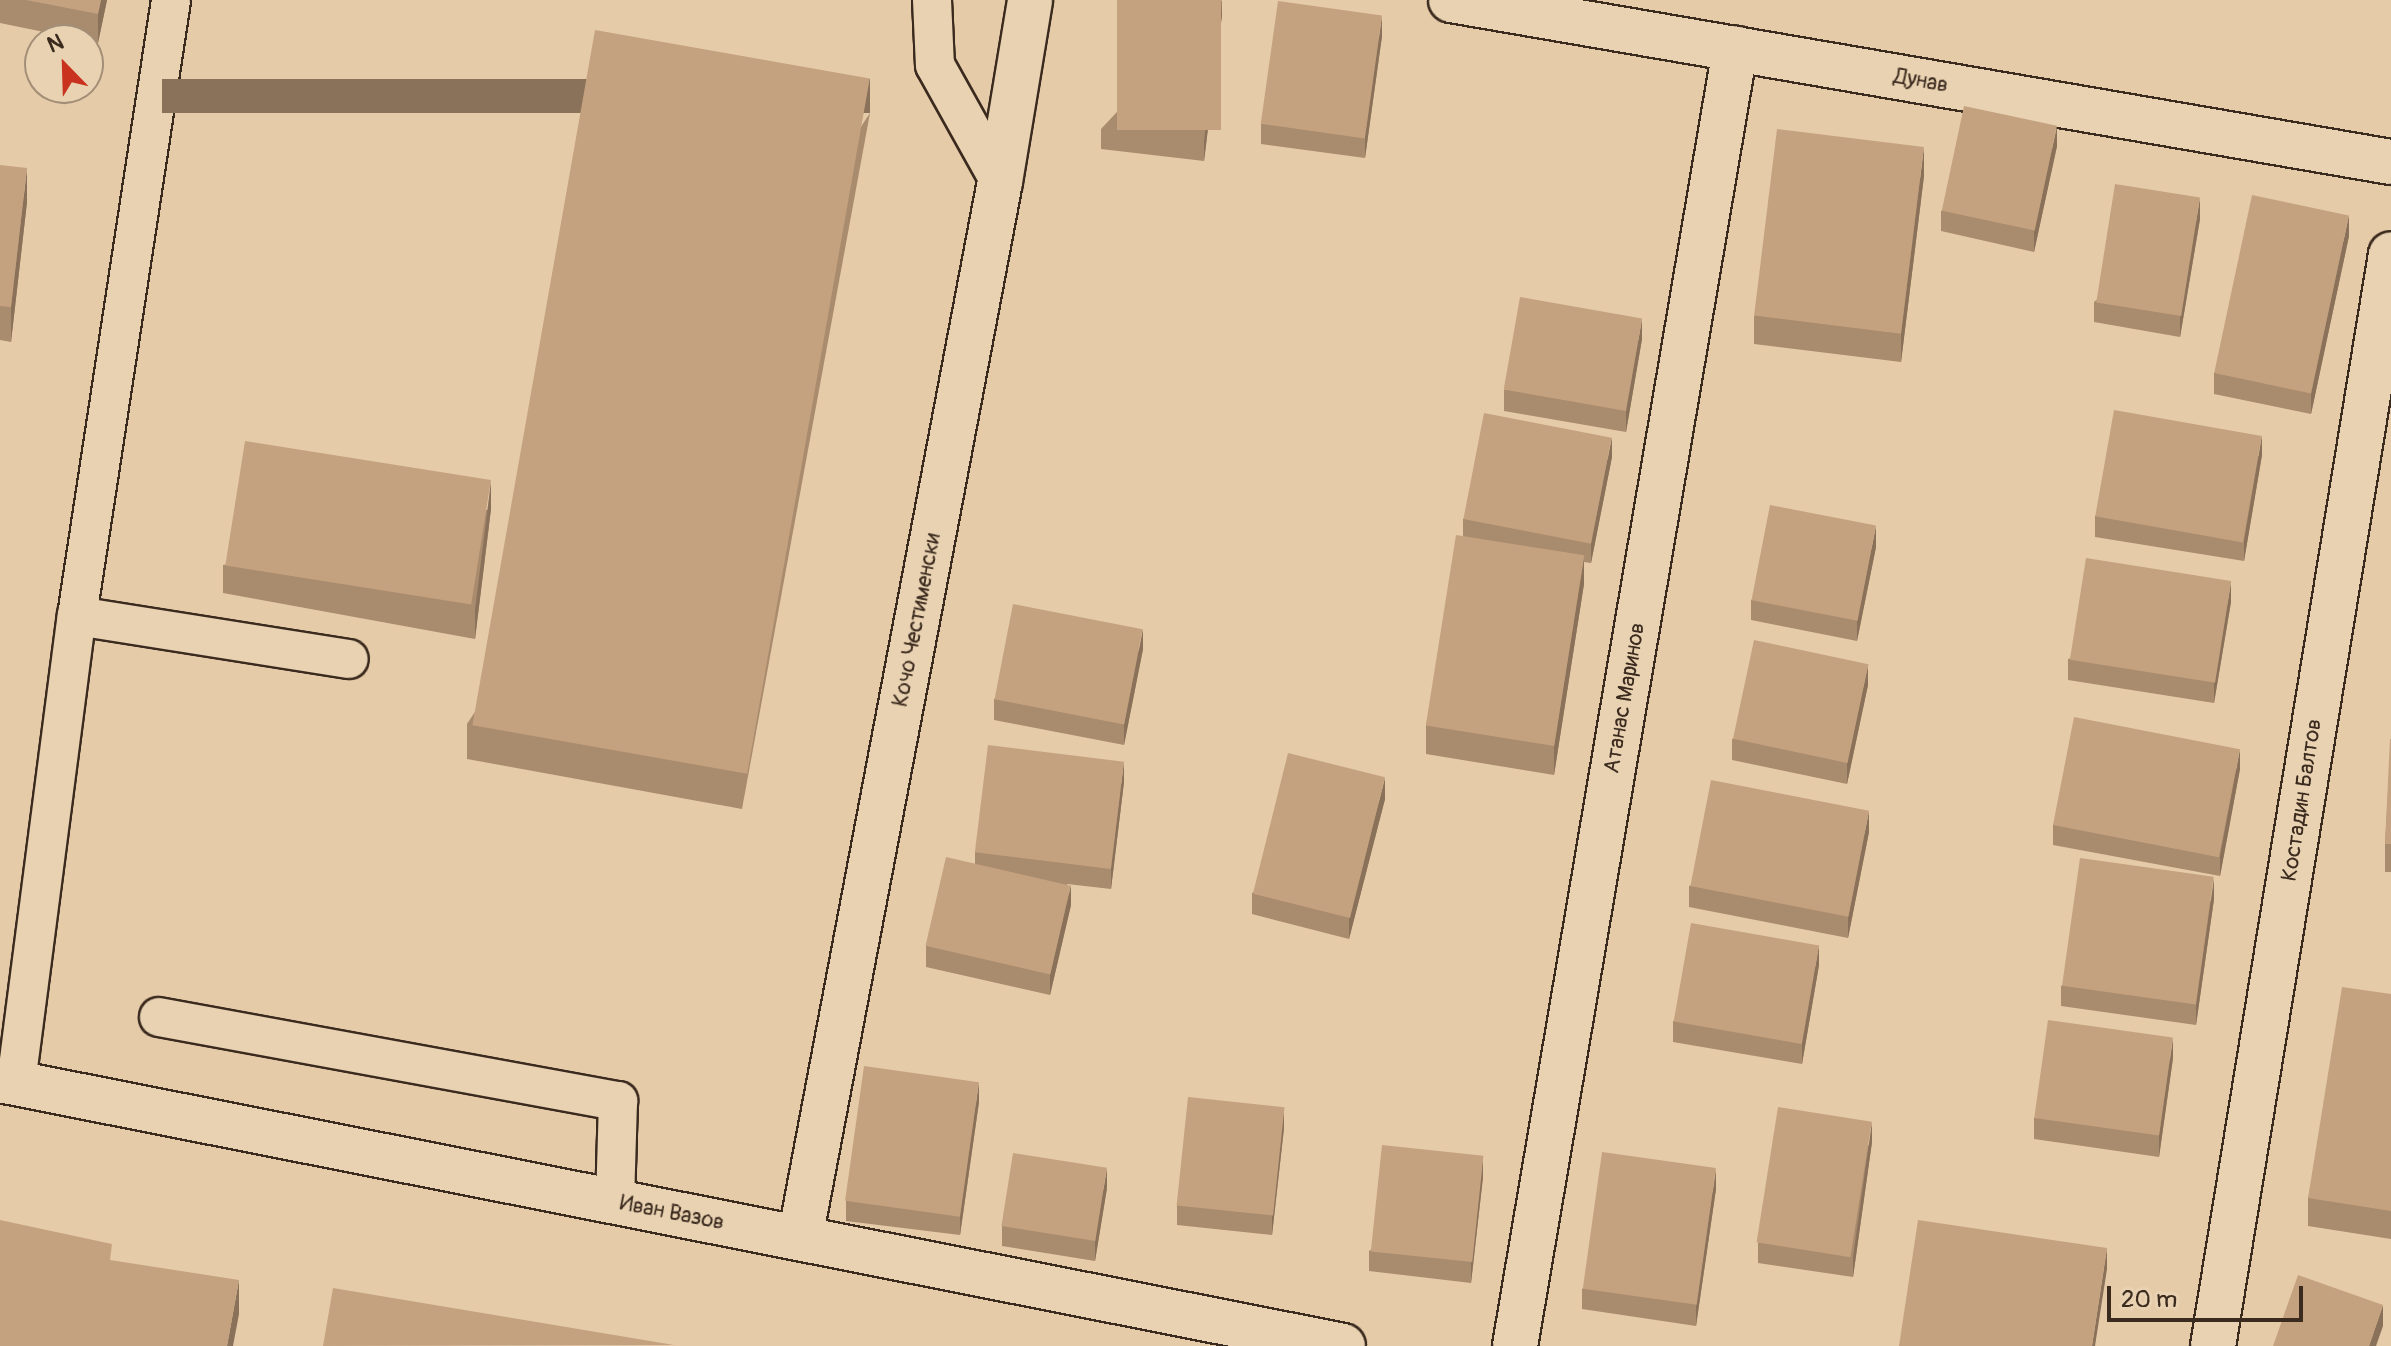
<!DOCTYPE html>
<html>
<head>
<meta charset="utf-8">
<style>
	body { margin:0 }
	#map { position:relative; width:2391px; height:1346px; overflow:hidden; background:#e6cba9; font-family:Pangolin,sans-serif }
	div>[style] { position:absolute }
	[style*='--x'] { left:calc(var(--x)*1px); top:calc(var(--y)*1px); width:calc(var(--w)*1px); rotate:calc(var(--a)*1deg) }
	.roads { filter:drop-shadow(2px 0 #3b2a1e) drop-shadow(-2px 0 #3b2a1e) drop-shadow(0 2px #3b2a1e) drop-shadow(0 -2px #3b2a1e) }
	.service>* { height:38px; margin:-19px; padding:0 19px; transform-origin:19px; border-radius:19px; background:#e8d2b2 }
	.minor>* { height:44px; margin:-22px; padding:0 22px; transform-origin:22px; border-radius:22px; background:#e8d2b2 }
	.wall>* { inset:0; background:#a98b6d }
	.shaded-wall>* { inset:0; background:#8a7159; transform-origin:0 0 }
	.building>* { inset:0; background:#c5a27f; transform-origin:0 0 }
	span { translate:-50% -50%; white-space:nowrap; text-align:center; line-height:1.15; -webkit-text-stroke:8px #e8d2b2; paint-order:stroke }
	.street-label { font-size:22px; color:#3b2a1e }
	.north { position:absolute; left:24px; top:24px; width:80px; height:80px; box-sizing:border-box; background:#e8d2b2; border:2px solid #a38f77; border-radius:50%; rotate:337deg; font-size:22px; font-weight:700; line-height:32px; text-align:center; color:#3b2a1e }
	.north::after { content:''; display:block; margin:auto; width:28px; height:36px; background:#c8321e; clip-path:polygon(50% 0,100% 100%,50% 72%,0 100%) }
	.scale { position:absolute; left:2107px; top:1286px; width:196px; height:36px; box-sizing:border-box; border:4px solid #3b2a1e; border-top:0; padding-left:10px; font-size:24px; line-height:28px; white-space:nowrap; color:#3b2a1e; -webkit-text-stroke:6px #e8d2b2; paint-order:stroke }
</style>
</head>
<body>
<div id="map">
	<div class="roads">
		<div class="service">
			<i style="--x:932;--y:0;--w:65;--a:87.4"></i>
			<i style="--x:935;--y:65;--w:134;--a:60.9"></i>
			<i style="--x:77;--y:616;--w:275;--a:9"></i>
			<i style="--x:159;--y:1017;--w:467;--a:10.4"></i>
			<i style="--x:618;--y:1101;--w:101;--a:91.7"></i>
			<i style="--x:16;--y:1083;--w:471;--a:-82.6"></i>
			<i style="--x:77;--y:616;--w:623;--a:-81.32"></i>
		</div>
		<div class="minor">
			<i style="--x:1451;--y:0;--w:954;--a:9.78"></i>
			<i style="--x:0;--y:1080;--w:1369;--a:11.2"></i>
			<i style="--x:800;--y:1238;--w:1075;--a:-79.28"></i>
			<i style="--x:1000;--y:182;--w:184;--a:-80.6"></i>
			<i style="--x:1515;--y:1346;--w:1316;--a:-80.37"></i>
			<i style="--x:2213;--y:1346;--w:1106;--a:-80.74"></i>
		</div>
	</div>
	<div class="wall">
		<i style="clip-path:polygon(0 0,107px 0,98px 43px,0 23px)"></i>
		<i style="clip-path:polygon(1222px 0,1222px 15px,1204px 161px,1101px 149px,1101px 129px)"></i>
		<i style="clip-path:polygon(1382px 36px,1365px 158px,1261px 144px,1261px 124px)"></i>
		<i style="clip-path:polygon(870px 113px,742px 809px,467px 759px,467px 724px)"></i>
		<i style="clip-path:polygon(2057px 146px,2034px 252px,1941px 231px,1941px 211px)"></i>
		<i style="clip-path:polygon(0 165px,27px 202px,11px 342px,0 340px)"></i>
		<i style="clip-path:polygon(1924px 176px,1901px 362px,1754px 344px,1754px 316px)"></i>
		<i style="clip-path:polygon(2200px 219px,2180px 337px,2094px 322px,2094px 302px)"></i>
		<i style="clip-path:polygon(2349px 236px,2311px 414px,2214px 394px,2214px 373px)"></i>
		<i style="clip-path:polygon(1642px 339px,1626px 432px,1504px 411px,1504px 390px)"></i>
		<i style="clip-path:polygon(2262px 455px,2244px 561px,2095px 537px,2095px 516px)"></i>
		<i style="clip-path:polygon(1612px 457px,1591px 563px,1584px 562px,1584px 584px,1554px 775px,1426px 754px,1426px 726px,1463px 536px,1463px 519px)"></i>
		<i style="clip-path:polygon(491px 509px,475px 639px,223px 593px,223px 565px)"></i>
		<i style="clip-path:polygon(1876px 547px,1857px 641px,1751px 620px,1751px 600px)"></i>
		<i style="clip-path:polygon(2231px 602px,2214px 703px,2068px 680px,2068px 659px)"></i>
		<i style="clip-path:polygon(1143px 649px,1124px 745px,994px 720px,994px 699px)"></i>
		<i style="clip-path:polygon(1868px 685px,1847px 784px,1732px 760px,1732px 739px)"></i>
		<i style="clip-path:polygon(2391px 739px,2391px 872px,2385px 872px,2385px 844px)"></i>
		<i style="clip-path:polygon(2240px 769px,2220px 876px,2053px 845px,2053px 825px)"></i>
		<i style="clip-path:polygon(1124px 782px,1111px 889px,1067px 884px,1071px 905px,1050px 995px,926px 967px,926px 946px,975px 863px,975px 852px)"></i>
		<i style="clip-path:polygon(1385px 799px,1349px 939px,1252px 914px,1252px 893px)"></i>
		<i style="clip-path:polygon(1869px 832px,1848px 938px,1689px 907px,1689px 886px)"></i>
		<i style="clip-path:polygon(2214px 899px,2196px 1025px,2061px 1006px,2061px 986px)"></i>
		<i style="clip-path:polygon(1819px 965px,1802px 1064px,1673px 1042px,1673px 1021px)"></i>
		<i style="clip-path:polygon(2391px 994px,2391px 1239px,2308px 1226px,2308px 1198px)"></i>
		<i style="clip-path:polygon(2173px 1058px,2159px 1157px,2034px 1139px,2034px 1118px)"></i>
		<i style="clip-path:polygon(979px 1102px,960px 1235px,846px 1221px,846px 1201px)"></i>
		<i style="clip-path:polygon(1284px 1128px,1272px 1235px,1177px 1225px,1177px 1205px)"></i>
		<i style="clip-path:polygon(1872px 1142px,1853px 1277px,1758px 1263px,1758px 1243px)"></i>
		<i style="clip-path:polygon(1483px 1177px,1471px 1283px,1369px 1271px,1369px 1251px)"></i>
		<i style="clip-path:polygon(1107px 1188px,1095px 1261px,1002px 1246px,1002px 1226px)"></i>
		<i style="clip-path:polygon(1716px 1189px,1696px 1326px,1582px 1309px,1582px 1289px)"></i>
	</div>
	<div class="shaded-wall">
		<i style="clip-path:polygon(101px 0,107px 0,98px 43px,98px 14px)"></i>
		<i style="clip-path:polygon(1221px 0,1222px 15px,1204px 161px,1204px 141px)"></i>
		<i style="clip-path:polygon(1382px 16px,1382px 36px,1365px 158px,1365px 138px)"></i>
		<i style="left:870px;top:79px;width:34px;height:708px;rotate:90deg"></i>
		<i style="clip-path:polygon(2057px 126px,2057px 146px,2034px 252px,2034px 232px)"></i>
		<i style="clip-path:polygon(1924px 147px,1924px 176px,1901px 362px,1901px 334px)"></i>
		<i style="clip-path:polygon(27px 168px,27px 202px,11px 342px,11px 307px)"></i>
		<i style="clip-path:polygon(2200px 198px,2200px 219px,2180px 337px,2180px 317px)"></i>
		<i style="clip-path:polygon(2349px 215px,2349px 236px,2311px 414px,2311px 394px)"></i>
		<i style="clip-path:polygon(1642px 319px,1642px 339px,1626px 432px,1626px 412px)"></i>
		<i style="clip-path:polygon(2262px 435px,2262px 455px,2244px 561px,2244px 541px)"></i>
		<i style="clip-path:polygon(1612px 437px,1612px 457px,1591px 563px,1591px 543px)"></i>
		<i style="clip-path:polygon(491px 481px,491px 509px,475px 639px,475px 610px)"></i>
		<i style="clip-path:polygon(1876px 526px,1876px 547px,1857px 641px,1857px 621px)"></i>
		<i style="clip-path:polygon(1584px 556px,1584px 584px,1554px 775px,1554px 746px)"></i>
		<i style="clip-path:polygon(2231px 582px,2231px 602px,2214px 703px,2214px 683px)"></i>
		<i style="clip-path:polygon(1143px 629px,1143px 649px,1124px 745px,1124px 725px)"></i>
		<i style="clip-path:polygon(1868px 665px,1868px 685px,1847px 784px,1847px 764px)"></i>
		<i style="clip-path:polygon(2240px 749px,2240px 769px,2220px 876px,2220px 856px)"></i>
		<i style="clip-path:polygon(1124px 761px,1124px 782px,1111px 889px,1111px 869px)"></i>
		<i style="clip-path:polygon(1385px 778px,1385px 799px,1349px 939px,1349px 918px)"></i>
		<i style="clip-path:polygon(1869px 811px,1869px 832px,1848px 938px,1848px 917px)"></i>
		<i style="clip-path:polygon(2214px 878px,2214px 899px,2196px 1025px,2196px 1005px)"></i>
		<i style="clip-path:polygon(1071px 885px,1071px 905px,1050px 995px,1050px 974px)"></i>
		<i style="clip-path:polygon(1819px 945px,1819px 965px,1802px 1064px,1802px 1044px)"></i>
		<i style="clip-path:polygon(2173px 1038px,2173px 1058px,2159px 1157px,2159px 1136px)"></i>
		<i style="clip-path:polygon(979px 1082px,979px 1102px,960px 1235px,960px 1215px)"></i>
		<i style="clip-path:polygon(1284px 1107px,1284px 1128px,1272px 1235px,1272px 1214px)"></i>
		<i style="clip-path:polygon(1872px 1122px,1872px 1142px,1853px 1277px,1853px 1257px)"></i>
		<i style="clip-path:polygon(1483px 1156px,1483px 1177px,1471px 1283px,1471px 1262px)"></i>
		<i style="clip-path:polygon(1107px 1168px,1107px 1188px,1095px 1261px,1095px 1240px)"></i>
		<i style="clip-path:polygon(1716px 1169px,1716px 1189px,1696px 1326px,1696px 1306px)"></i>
		<i style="clip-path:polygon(2107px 1248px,2107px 1269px,2095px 1346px,2092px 1346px)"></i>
		<i style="clip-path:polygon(239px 1280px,239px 1314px,233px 1346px,227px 1346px)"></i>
		<i style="clip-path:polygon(2383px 1305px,2383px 1326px,2376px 1346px,2369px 1346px)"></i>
	</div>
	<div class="building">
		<i style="clip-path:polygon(26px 0,101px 0,98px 14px)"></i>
		<i style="left:1117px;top:0;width:104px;height:130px"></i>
		<i style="left:1278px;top:1px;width:105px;height:124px;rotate:8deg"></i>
		<i style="left:595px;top:30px;width:279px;height:706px;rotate:10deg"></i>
		<i style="left:1964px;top:106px;width:95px;height:107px;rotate:12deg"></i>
		<i style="left:1777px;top:129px;width:148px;height:188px;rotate:7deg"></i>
		<i style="clip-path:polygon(0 165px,27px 168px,11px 307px,0 306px)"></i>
		<i style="left:2115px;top:184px;width:86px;height:120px;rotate:9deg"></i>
		<i style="left:2252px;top:195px;width:99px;height:182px;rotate:12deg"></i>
		<i style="left:1520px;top:297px;width:124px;height:94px;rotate:10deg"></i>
		<i style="left:2114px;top:410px;width:150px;height:108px;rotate:10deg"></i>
		<i style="left:1484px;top:413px;width:130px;height:108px;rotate:11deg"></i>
		<i style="left:245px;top:441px;width:249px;height:126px;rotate:9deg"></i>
		<i style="left:1770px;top:505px;width:108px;height:97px;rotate:11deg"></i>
		<i style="left:1456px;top:535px;width:130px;height:193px;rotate:9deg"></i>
		<i style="left:2086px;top:558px;width:147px;height:103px;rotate:9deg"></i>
		<i style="left:1013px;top:604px;width:132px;height:97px;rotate:11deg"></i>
		<i style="left:1754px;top:640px;width:117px;height:101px;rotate:12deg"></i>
		<i style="left:2074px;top:717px;width:169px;height:110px;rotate:11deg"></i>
		<i style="clip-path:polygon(2390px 739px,2391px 739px,2391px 844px,2385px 844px)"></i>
		<i style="left:988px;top:745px;width:137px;height:108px;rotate:7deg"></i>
		<i style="left:1288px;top:753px;width:100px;height:145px;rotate:14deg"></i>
		<i style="left:1711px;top:780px;width:161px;height:108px;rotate:11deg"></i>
		<i style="left:946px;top:857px;width:128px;height:91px;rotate:13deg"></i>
		<i style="left:2080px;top:858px;width:135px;height:129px;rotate:8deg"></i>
		<i style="left:1691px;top:923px;width:130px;height:100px;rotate:10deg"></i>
		<i style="clip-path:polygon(2342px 987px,2391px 994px,2391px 1211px,2308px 1198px)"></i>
		<i style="left:2048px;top:1020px;width:126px;height:99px;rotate:8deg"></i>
		<i style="left:864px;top:1066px;width:116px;height:136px;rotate:8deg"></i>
		<i style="left:1188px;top:1097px;width:97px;height:109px;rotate:6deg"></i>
		<i style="left:1778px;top:1107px;width:95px;height:137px;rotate:9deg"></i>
		<i style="left:1382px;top:1145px;width:102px;height:107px;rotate:6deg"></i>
		<i style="left:1602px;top:1152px;width:115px;height:138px;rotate:8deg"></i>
		<i style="left:1013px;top:1153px;width:95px;height:74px;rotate:9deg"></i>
		<i style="clip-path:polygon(0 1220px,112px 1244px,110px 1260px,239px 1280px,227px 1346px,0 1346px)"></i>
		<i style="clip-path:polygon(1918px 1220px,2107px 1248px,2092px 1346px,1899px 1346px)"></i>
		<i style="clip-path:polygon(2298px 1275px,2383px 1305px,2369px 1346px,2273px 1346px)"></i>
		<i style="clip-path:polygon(333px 1288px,674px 1345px,323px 1346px)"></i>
	</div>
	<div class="street-label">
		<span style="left:1921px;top:81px;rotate:10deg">Дунав</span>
		<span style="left:917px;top:620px;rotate:-79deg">Кочо Честименски</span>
		<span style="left:1625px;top:698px;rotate:-80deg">Атанас Маринов</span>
		<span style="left:2302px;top:800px;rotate:-81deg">Костадин Балтов</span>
		<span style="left:672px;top:1213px;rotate:11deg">Иван Вазов</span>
	</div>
	<div class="north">N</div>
	<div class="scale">20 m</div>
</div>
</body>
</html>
